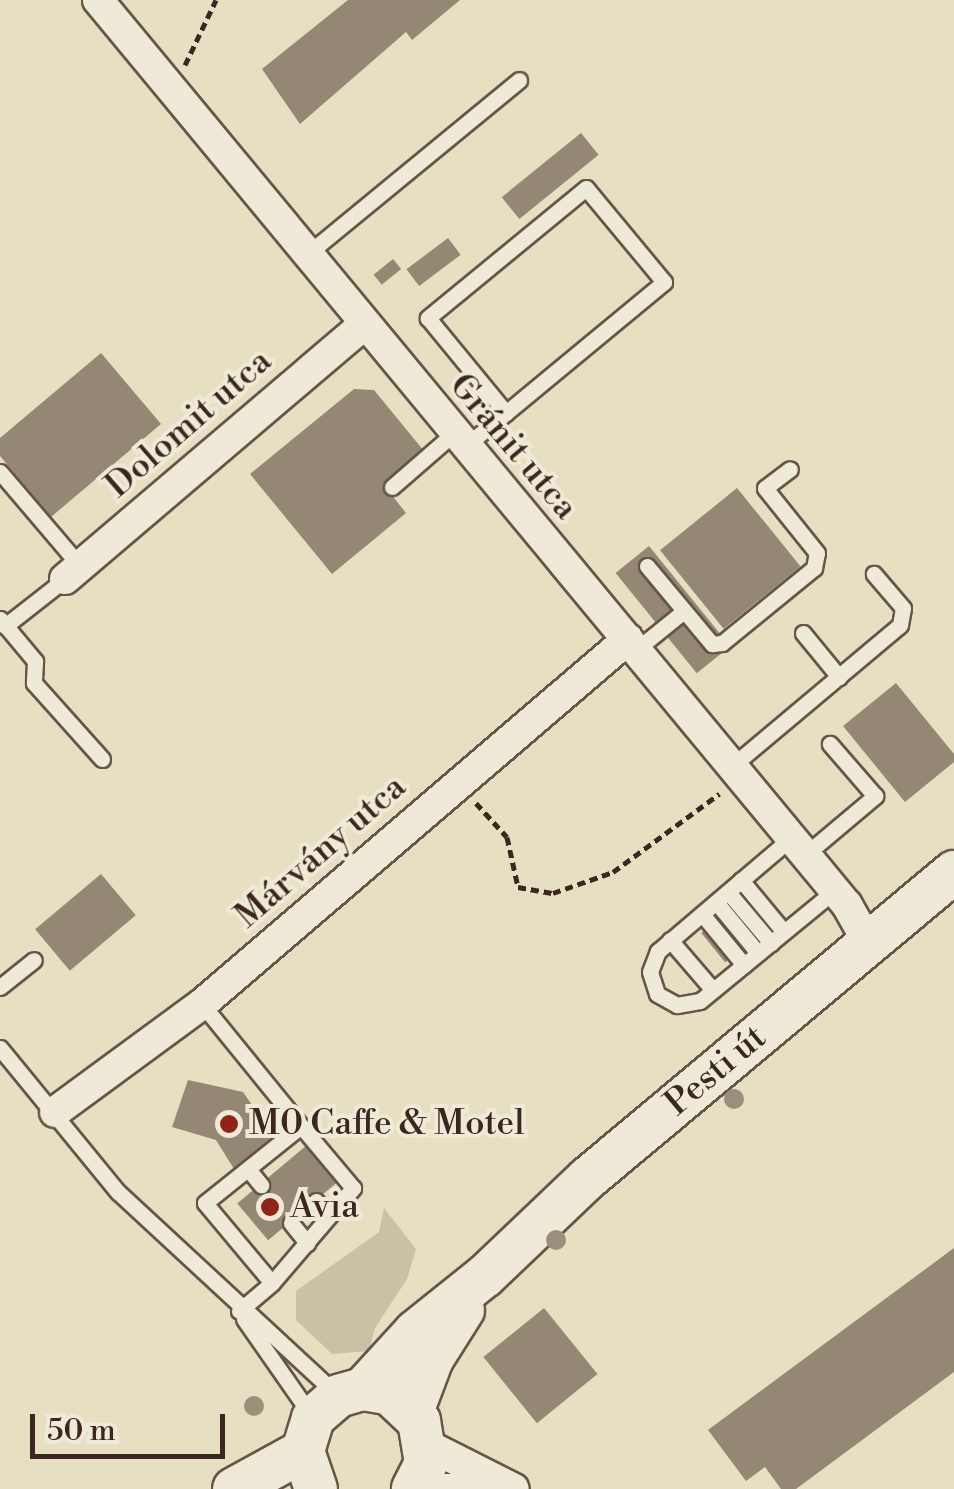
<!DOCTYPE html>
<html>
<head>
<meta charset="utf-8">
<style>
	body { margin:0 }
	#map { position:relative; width:954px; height:1489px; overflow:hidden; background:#e6dfc2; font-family:"Libre Bodoni",serif }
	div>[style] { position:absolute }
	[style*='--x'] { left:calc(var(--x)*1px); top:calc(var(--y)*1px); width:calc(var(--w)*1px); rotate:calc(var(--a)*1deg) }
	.green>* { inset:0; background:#c9c0a6 }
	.building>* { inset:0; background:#948774; transform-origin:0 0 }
	.path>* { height:5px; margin-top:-2.5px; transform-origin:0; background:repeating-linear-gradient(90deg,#3b271f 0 8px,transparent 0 13px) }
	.roads { filter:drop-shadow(2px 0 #665548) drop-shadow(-2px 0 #665548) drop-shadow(0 2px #665548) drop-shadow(0 -2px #665548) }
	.service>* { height:15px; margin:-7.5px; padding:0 7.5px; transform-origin:7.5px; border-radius:7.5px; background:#efead7 }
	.minor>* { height:30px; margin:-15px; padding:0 15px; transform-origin:15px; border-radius:15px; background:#efead7 }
	.secondary>* { height:42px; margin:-21px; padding:0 21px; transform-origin:21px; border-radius:21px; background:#efead7 }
	.trees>* { width:20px; height:20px; margin:-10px; border-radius:50%; background:#9b8f7b }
	.dots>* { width:28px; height:28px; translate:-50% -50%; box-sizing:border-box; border:5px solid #efead7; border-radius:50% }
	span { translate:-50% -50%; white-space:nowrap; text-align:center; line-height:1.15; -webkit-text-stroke:8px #efead7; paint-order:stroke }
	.street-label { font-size:35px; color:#3b271f }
	.poi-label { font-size:35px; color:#3b271f }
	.left { translate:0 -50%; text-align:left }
	.scale { position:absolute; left:30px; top:1414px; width:195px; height:45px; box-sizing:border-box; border:5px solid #3b271f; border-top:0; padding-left:12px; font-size:30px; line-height:35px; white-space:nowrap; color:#3b271f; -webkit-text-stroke:8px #efead7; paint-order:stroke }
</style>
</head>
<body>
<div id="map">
	<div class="green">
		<i style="clip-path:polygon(384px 1208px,416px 1249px,407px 1279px,375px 1328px,369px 1351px,332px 1354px,296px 1320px,296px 1291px,379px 1232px)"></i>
	</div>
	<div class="building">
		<i style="clip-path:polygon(348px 0,460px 0,412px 40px,406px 32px,300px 124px,262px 69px)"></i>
		<i style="left:581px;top:133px;width:28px;height:102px;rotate:51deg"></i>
		<i style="left:448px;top:238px;width:21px;height:52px;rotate:53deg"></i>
		<i style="left:393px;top:259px;width:13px;height:25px;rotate:51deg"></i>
		<i style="clip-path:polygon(101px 353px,161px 424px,51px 517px,0 456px,0 438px)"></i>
		<i style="clip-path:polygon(354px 389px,374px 390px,424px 451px,383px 484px,406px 513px,332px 574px,250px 474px)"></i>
		<i style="left:737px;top:488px;width:101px;height:99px;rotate:51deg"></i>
		<i style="left:649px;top:546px;width:129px;height:43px;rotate:51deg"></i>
		<i style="clip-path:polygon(896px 683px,954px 754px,954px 762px,905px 802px,843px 726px)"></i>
		<i style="left:101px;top:874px;width:54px;height:86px;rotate:50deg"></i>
		<i style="left:758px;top:887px;width:38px;height:73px;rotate:51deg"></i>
		<i style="clip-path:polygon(188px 1080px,243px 1092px,274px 1137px,234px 1169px,216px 1140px,172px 1127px)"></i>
		<i style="left:307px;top:1145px;width:48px;height:91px;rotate:50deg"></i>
		<i style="clip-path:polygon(954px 1248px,954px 1372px,796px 1489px,781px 1489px,765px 1467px,746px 1481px,708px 1430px)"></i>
		<i style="left:544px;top:1308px;width:85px;height:78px;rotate:51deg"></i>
	</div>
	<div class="path">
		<i style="--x:185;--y:65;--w:72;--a:-64.5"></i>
		<i style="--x:476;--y:803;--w:46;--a:47.6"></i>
		<i style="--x:507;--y:837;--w:51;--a:77.6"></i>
		<i style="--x:518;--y:887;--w:36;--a:10"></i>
		<i style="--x:553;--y:893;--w:64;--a:-19.3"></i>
		<i style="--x:613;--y:872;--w:132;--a:-36.3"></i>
	</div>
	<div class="roads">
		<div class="service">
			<i style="--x:305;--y:256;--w:277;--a:-39.4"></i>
			<i style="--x:464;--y:447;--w:33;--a:-39"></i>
			<i style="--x:490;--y:426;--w:226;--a:-39.6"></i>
			<i style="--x:664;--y:282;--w:122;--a:-129.7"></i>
			<i style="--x:586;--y:188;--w:205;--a:140.6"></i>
			<i style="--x:428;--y:318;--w:123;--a:50.6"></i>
			<i style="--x:0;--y:472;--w:123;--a:49.6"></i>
			<i style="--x:392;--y:487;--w:81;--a:-41"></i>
			<i style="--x:647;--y:566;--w:102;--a:50.2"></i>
			<i style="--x:712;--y:644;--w:10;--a:-6"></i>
			<i style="--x:722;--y:643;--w:119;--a:-39.2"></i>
			<i style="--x:814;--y:568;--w:15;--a:-79"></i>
			<i style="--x:817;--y:553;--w:83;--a:-128.7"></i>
			<i style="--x:765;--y:488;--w:31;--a:-37"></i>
			<i style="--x:0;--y:619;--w:55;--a:50.2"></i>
			<i style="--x:35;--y:661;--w:22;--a:93"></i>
			<i style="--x:34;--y:683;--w:102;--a:48.2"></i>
			<i style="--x:5;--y:626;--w:76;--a:-38.1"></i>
			<i style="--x:803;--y:633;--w:57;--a:50.7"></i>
			<i style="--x:637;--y:649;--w:60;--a:-39"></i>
			<i style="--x:732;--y:766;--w:219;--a:-40"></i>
			<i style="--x:900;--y:625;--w:17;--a:-80"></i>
			<i style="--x:903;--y:608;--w:45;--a:-130.5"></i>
			<i style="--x:791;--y:838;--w:175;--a:139.6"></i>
			<i style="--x:658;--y:951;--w:22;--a:111"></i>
			<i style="--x:650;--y:972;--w:23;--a:72"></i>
			<i style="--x:657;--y:994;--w:23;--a:29"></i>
			<i style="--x:677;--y:1005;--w:23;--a:-10"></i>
			<i style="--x:700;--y:1001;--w:175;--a:-39.4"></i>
			<i style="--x:805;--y:855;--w:92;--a:-40.1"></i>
			<i style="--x:875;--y:796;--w:69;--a:-130.9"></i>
			<i style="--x:741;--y:880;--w:67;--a:50.4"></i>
			<i style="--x:728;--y:892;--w:67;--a:49.9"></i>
			<i style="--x:716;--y:902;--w:66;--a:50.5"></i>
			<i style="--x:702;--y:914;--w:66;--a:50.5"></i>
			<i style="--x:670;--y:940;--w:66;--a:49.3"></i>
			<i style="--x:0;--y:987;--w:43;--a:-38.5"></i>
			<i style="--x:202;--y:1004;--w:157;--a:50.9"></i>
			<i style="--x:0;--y:1048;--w:186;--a:50.7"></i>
			<i style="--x:118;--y:1192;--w:296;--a:42.8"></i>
			<i style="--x:248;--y:1169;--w:21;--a:51"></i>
			<i style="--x:316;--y:1201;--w:20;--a:53"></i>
			<i style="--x:291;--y:1223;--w:26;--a:51"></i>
			<i style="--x:239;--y:1311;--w:43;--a:-40.3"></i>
			<i style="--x:272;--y:1283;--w:125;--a:-49.5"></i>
			<i style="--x:353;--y:1188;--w:81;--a:-130"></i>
			<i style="--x:301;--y:1126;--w:123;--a:141.3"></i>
			<i style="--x:205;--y:1203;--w:104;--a:50.1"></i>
			<i style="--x:244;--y:1319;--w:117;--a:55.1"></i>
		</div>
		<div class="minor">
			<i style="--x:98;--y:0;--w:1175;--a:50.39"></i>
			<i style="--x:847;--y:905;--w:45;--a:60.6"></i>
			<i style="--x:65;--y:579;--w:390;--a:-40.4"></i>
			<i style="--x:55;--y:1112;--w:182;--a:-36.3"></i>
			<i style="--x:202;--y:1004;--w:561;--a:-40.59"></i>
			<i style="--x:427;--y:1445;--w:97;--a:26.8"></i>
			<i style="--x:444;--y:1489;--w:36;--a:0"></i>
		</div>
		<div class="secondary">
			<i style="--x:363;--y:1389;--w:77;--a:-47.6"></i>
			<i style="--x:415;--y:1332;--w:90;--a:-38.7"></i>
			<i style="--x:485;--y:1276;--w:142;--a:-43.6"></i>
			<i style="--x:588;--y:1178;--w:477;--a:-39.9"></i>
			<i style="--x:412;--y:1412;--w:57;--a:-69.3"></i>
			<i style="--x:432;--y:1359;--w:58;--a:-57.7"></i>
			<i style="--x:234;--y:1489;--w:79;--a:-28.8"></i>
			<i style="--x:316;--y:1489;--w:40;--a:-108.9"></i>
			<i style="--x:303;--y:1451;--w:34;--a:-73"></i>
			<i style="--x:313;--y:1418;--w:33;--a:-41"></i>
			<i style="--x:338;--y:1396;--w:26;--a:-16"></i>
			<i style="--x:363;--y:1389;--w:27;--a:10"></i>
			<i style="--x:390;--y:1394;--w:40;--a:43"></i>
			<i style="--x:419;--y:1421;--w:43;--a:80.5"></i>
			<i style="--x:426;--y:1463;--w:29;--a:117"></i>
		</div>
	</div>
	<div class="trees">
		<i style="left:734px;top:1099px"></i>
		<i style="left:556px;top:1240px"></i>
		<i style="left:254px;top:1406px"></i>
	</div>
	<div class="dots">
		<i style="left:229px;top:1124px;background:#8f2418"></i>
		<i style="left:270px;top:1207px;background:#8f2418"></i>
	</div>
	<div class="street-label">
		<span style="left:189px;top:424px;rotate:-41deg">Dolomit utca</span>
		<span style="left:513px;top:447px;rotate:50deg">Gránit utca</span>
		<span style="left:321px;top:852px;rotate:-41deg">Márvány utca</span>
		<span style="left:716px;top:1071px;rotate:-40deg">Pesti út</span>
	</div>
	<div class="poi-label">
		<span class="left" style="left:249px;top:1124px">M0 Caffe &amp; Motel</span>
		<span class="left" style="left:290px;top:1207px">Avia</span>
	</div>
	<div class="scale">50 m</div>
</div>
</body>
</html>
